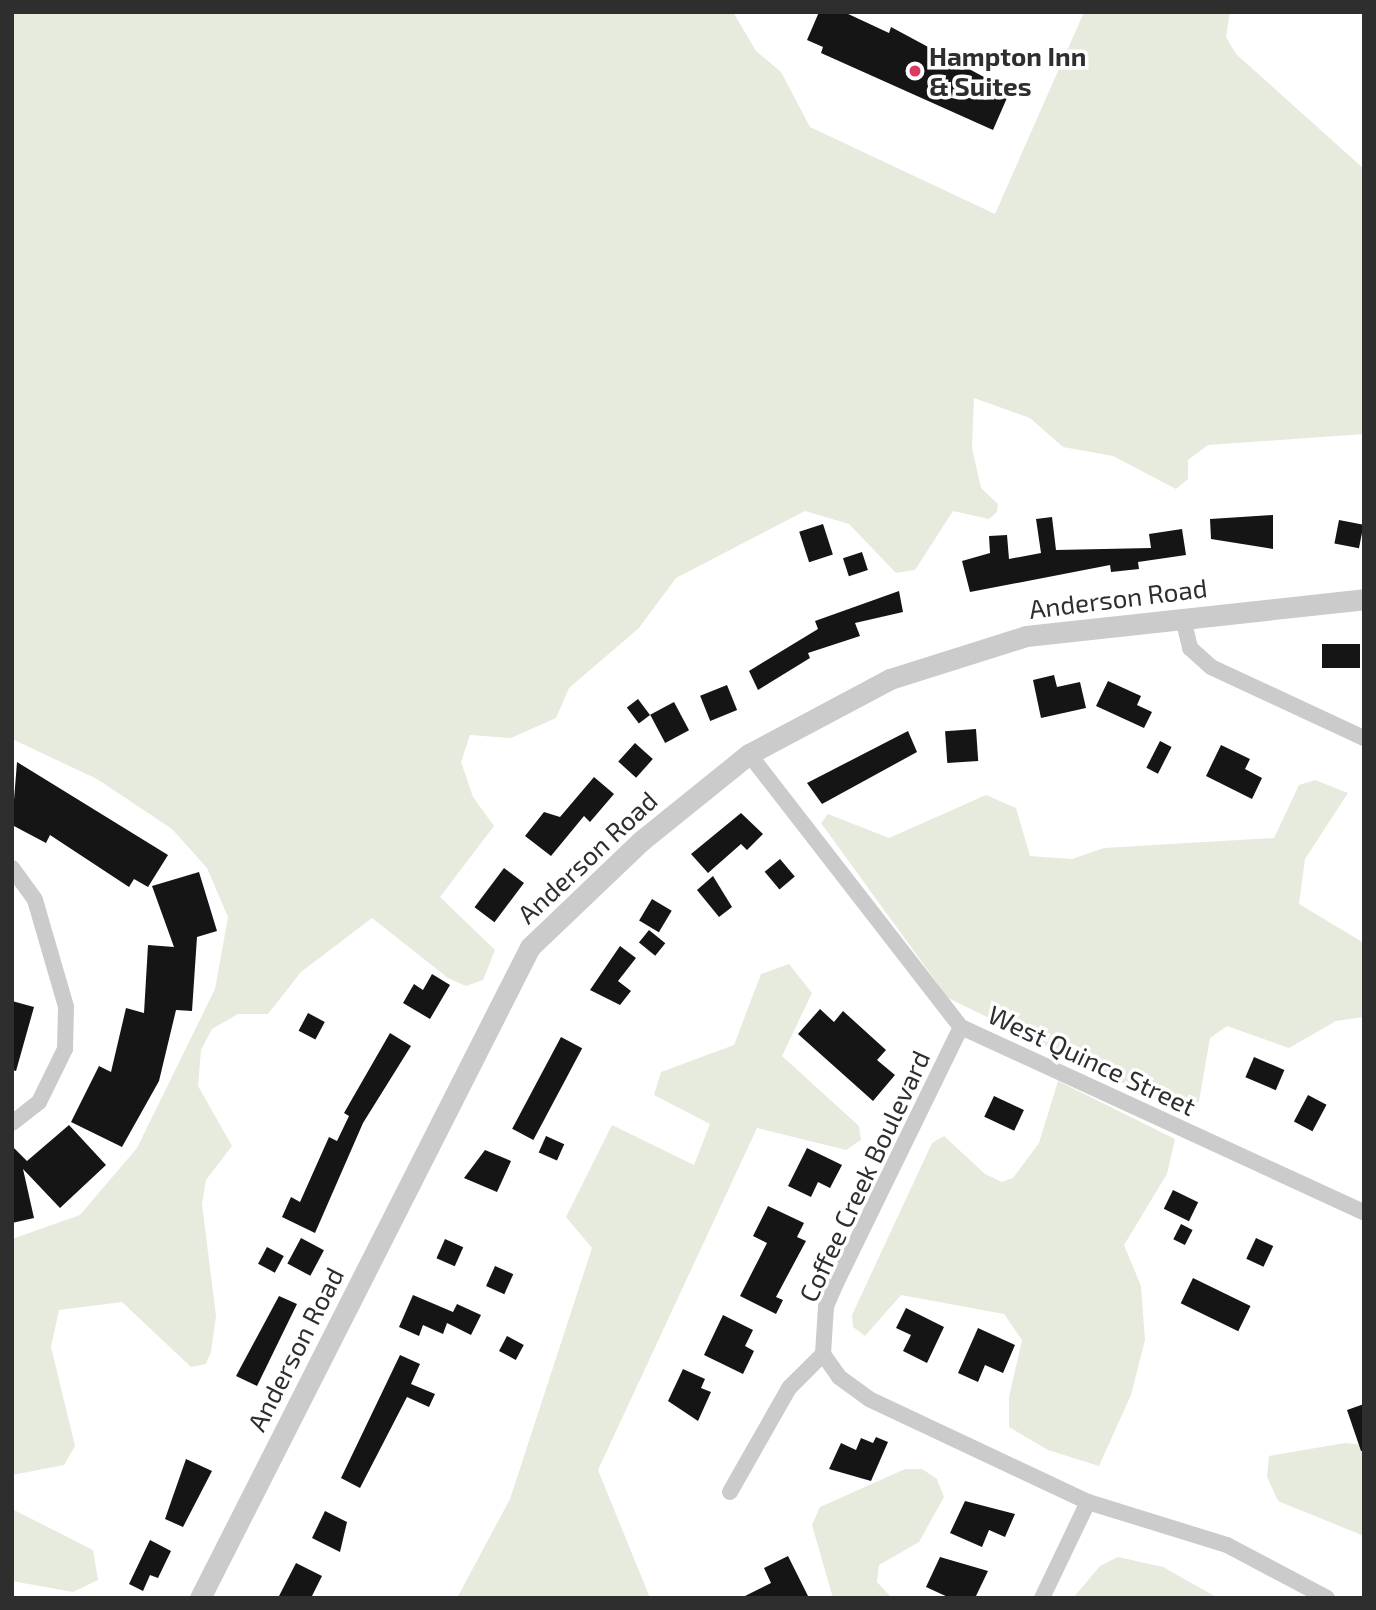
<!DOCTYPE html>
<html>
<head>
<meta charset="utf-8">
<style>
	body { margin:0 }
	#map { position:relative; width:1376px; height:1610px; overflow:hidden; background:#fff; font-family:"Exo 2",sans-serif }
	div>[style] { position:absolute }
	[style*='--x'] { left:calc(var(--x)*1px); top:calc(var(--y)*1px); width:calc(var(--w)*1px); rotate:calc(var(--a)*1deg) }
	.green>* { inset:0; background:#e6ebdd }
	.building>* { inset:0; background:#151515; transform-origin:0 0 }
	.minor>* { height:16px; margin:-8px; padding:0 8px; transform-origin:8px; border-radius:8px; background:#cbcbcb }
	.tertiary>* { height:21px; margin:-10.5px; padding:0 10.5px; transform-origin:10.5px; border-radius:10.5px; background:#cbcbcb }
	.dots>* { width:19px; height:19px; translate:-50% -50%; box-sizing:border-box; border:4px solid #fff; border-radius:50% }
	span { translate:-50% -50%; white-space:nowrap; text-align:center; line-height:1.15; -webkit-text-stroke:7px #fff; paint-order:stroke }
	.poi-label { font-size:26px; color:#2e2e2e; font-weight:700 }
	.left { translate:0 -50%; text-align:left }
	.street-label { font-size:26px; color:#2e2e2e }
	.frame { position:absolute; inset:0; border:14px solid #2e2e2e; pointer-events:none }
</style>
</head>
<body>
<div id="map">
	<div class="green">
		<i style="clip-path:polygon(12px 12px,733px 12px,756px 51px,781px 72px,810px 127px,995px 214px,1084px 12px,1230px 12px,1226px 37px,1236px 54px,1364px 169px,1364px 434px,1208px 445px,1188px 460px,1188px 479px,1176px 489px,1113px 456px,1063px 447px,1030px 418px,974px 398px,972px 448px,981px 488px,998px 504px,997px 512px,989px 519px,953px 511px,915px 570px,896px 573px,849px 524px,805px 511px,676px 578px,639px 628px,569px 688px,556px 718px,511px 738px,470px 735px,461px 762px,473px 797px,494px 826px,440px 897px,495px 950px,483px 980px,466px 986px,448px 978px,372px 918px,301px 972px,268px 1014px,238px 1014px,212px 1029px,201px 1050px,198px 1086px,232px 1146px,206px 1180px,202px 1204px,216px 1316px,211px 1352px,206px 1364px,191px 1367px,122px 1302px,59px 1310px,51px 1347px,75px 1446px,64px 1465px,12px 1475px,12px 1239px,80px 1215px,137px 1148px,215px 989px,228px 917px,207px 868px,172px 829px,97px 779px,12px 739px)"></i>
		<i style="clip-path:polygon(1315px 780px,1348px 793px,1305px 859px,1299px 904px,1364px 943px,1364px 1017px,1336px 1021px,1289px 1048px,1227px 1026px,1210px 1038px,1199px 1101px,1186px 1114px,948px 998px,821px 823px,828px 814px,889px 838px,986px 795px,1016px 808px,1030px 856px,1072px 859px,1104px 848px,1274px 838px,1299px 785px)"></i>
		<i style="clip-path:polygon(789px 964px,812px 993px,782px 1056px,859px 1126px,861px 1140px,846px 1150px,757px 1128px,598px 1470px,650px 1598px,457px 1598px,510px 1499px,592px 1248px,566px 1217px,612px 1125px,694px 1165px,710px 1124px,654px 1095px,661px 1072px,734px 1045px,761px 974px)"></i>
		<i style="clip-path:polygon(1058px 1081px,1175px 1139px,1167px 1174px,1124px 1245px,1141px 1286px,1145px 1340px,1131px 1395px,1099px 1466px,1048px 1450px,1009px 1427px,1009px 1397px,1022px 1340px,1004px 1314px,901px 1295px,865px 1336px,853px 1327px,852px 1315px,932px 1143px,944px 1136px,985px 1174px,1002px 1182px,1013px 1178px,1039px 1143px)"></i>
		<i style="clip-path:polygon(1345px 1443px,1364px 1445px,1364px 1536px,1278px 1501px,1267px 1477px,1269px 1456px)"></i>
		<i style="clip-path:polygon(905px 1469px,922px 1469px,937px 1479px,944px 1497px,919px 1542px,879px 1565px,877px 1582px,892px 1598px,833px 1598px,812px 1525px,820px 1507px)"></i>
		<i style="clip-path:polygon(12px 1509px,93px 1550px,98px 1580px,73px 1592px,12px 1581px)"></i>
		<i style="clip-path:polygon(1118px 1557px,1163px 1567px,1218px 1598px,1073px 1598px,1100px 1566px)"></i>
	</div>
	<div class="building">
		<i style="clip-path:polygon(819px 12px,844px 12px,889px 33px,891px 27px,1010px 91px,993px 130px,821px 53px,823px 47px,807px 40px)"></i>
		<i style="clip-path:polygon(1273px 515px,1273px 549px,1211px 539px,1210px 519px)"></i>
		<i style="clip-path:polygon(1052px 517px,1056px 550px,1151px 548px,1149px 534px,1182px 529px,1186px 555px,1138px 562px,1139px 569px,1111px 572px,1110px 565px,970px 592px,962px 561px,990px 553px,989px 536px,1007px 535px,1009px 559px,1041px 553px,1036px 519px)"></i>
		<i style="left:1339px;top:520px;width:25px;height:24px;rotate:11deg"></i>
		<i style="left:823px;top:524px;width:32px;height:25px;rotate:72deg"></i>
		<i style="left:862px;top:552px;width:19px;height:20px;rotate:72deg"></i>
		<i style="clip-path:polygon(899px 591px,903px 612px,855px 623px,860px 636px,808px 653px,810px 658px,758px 690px,749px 671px,818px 629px,815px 621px)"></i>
		<i style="left:1322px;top:644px;width:38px;height:24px"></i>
		<i style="clip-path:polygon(1054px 675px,1057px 687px,1080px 682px,1086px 708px,1041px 718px,1033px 680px)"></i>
		<i style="clip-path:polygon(1108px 681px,1141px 696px,1137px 705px,1152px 712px,1144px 728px,1096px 706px)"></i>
		<i style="left:727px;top:685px;width:27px;height:29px;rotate:68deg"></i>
		<i style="left:638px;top:699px;width:20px;height:14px;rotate:53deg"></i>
		<i style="left:674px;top:702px;width:32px;height:27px;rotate:62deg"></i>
		<i style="left:976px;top:729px;width:32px;height:31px;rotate:86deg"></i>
		<i style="clip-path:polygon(908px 731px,917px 752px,822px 804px,807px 783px)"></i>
		<i style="left:1160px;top:741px;width:13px;height:30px;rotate:27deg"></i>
		<i style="left:635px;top:743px;width:24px;height:25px;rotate:42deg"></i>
		<i style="clip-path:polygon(1221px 745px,1250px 759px,1245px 769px,1262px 778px,1252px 799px,1206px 776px)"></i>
		<i style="clip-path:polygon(17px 762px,168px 855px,148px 887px,134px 879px,129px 887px,50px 835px,46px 843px,12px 825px)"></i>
		<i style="clip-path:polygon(594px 777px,614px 794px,590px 822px,584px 816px,551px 856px,525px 836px,544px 812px,560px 817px)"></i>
		<i style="clip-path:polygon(741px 813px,763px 834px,747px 850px,741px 844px,708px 873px,691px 854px)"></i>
		<i style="left:780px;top:859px;width:23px;height:20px;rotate:50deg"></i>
		<i style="left:504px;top:868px;width:25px;height:49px;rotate:37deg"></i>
		<i style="clip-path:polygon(199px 872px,217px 931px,197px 937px,192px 1011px,176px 1010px,159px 1081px,122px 1147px,71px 1122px,99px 1066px,111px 1072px,126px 1008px,144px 1013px,148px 945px,174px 947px,152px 886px)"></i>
		<i style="clip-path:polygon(713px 876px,732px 907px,719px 917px,697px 890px)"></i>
		<i style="left:652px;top:899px;width:23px;height:25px;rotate:31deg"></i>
		<i style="left:649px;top:930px;width:21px;height:16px;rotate:39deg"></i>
		<i style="clip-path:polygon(620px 946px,636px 958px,618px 981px,631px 991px,620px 1005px,590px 990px)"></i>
		<i style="clip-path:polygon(432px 974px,450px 985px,430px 1019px,403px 1003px,414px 984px,423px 990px)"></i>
		<i style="clip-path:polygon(12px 1001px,34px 1007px,16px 1071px,12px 1070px)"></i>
		<i style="clip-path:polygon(820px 1009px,834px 1022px,843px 1011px,886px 1050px,877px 1060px,895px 1075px,873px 1101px,798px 1034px)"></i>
		<i style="left:308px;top:1013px;width:19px;height:20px;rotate:28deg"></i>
		<i style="clip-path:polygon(390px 1033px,411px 1046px,363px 1123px,315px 1233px,282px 1217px,291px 1197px,300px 1202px,329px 1137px,337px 1141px,349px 1116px,344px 1113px)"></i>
		<i style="left:561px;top:1037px;width:24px;height:104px;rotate:28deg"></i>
		<i style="left:1254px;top:1057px;width:33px;height:22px;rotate:23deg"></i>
		<i style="left:1308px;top:1095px;width:21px;height:30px;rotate:28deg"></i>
		<i style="left:994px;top:1096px;width:33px;height:23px;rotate:25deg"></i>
		<i style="clip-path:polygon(69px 1125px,106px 1165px,60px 1208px,23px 1169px,34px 1218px,12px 1223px,12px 1146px,27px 1161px)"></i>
		<i style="left:546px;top:1136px;width:20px;height:18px;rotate:24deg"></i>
		<i style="clip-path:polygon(807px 1148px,842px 1165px,830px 1188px,818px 1182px,811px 1197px,788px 1186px)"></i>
		<i style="clip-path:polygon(485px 1150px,511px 1161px,497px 1192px,464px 1178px)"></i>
		<i style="left:1173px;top:1190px;width:28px;height:21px;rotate:26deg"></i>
		<i style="clip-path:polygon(768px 1206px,804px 1223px,797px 1237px,806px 1241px,776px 1297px,783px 1300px,776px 1314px,740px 1296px,767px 1243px,753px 1236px)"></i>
		<i style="left:1181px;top:1224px;width:13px;height:17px;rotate:27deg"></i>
		<i style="left:301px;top:1238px;width:26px;height:29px;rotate:28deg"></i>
		<i style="left:1256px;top:1238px;width:19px;height:23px;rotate:25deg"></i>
		<i style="left:445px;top:1239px;width:20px;height:21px;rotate:24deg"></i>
		<i style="left:267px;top:1247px;width:19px;height:19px;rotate:28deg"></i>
		<i style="left:495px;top:1266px;width:20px;height:22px;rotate:24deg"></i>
		<i style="left:1193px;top:1278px;width:64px;height:28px;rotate:26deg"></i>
		<i style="clip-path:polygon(413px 1295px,453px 1312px,457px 1304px,481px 1315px,471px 1335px,447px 1323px,443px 1334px,423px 1325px,419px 1336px,399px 1327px)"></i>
		<i style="clip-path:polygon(279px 1296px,297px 1304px,257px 1386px,236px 1376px)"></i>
		<i style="clip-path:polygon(906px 1308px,944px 1327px,927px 1363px,903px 1351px,911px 1335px,896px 1328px)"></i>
		<i style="clip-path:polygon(723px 1315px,753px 1330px,745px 1346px,754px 1351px,743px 1374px,704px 1355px)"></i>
		<i style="clip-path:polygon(978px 1328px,1015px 1345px,1003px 1373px,985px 1365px,978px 1382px,958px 1373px)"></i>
		<i style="left:507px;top:1336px;width:19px;height:17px;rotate:28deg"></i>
		<i style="clip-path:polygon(400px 1355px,420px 1364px,411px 1384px,435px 1394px,429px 1407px,407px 1397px,360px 1488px,341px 1478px)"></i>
		<i style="clip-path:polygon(683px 1369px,705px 1379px,701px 1388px,711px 1392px,698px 1421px,668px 1401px)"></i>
		<i style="clip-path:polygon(1364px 1404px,1364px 1451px,1361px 1451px,1347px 1410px)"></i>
		<i style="clip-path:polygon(876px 1437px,888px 1442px,871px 1481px,829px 1469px,841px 1443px,856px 1450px,861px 1438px,873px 1443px)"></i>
		<i style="clip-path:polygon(186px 1459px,212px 1471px,183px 1527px,165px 1519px)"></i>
		<i style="clip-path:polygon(965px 1501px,1015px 1514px,1005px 1537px,989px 1530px,982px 1547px,950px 1533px)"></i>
		<i style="clip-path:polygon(325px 1511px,347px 1522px,340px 1552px,312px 1538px)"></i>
		<i style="clip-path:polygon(150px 1540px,171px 1551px,158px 1578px,150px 1575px,143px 1591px,129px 1584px)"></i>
		<i style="clip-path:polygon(788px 1556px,809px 1598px,741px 1598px,771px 1583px,764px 1568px)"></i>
		<i style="clip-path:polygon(940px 1557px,988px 1571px,976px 1596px,950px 1598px,926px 1587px)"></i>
		<i style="clip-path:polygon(296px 1563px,322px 1576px,311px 1598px,278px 1598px)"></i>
	</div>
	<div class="minor">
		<i style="--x:1183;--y:619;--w:30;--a:76"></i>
		<i style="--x:1190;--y:648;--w:28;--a:42"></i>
		<i style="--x:1211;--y:667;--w:169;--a:24.9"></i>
		<i style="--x:749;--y:754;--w:346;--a:52.2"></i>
		<i style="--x:961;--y:1027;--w:443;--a:24.7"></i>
		<i style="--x:12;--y:868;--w:39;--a:54"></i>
		<i style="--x:35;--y:900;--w:111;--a:73.8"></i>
		<i style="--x:66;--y:1007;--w:42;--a:91.4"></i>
		<i style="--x:65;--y:1049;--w:59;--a:116.1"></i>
		<i style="--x:39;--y:1102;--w:34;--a:142"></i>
		<i style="--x:961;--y:1027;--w:285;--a:116"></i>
		<i style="--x:836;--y:1283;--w:26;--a:113"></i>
		<i style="--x:826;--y:1307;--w:47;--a:93.7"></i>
		<i style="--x:823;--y:1354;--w:28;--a:55"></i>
		<i style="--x:839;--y:1377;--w:37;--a:36"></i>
		<i style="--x:869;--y:1399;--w:242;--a:25.2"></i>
		<i style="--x:1088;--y:1502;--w:106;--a:115.6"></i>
		<i style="--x:730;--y:1492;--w:120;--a:-60.4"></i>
		<i style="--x:789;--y:1388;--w:48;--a:-45"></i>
		<i style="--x:1088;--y:1502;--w:145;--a:17.2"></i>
		<i style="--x:1227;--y:1545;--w:113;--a:27.9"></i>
	</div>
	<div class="tertiary">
		<i style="--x:200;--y:1598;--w:730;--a:-63.12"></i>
		<i style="--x:530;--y:947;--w:153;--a:-43.7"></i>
		<i style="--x:641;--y:841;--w:139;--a:-38.9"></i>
		<i style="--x:749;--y:754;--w:160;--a:-28"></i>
		<i style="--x:890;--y:679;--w:143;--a:-17.5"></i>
		<i style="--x:1026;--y:636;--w:340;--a:-6.2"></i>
	</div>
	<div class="dots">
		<i style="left:915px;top:71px;background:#da3b5e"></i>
	</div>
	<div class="poi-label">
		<span class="left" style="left:929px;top:71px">Hampton Inn<br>&amp; Suites</span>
	</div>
	<div class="street-label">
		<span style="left:1118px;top:598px;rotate:-7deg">Anderson Road</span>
		<span style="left:587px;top:857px;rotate:-43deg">Anderson Road</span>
		<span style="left:1092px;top:1060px;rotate:25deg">West Quince Street</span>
		<span style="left:864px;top:1176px;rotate:-65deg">Coffee Creek Boulevard</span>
		<span style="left:295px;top:1349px;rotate:-63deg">Anderson Road</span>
	</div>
	<div class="frame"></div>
</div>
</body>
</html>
